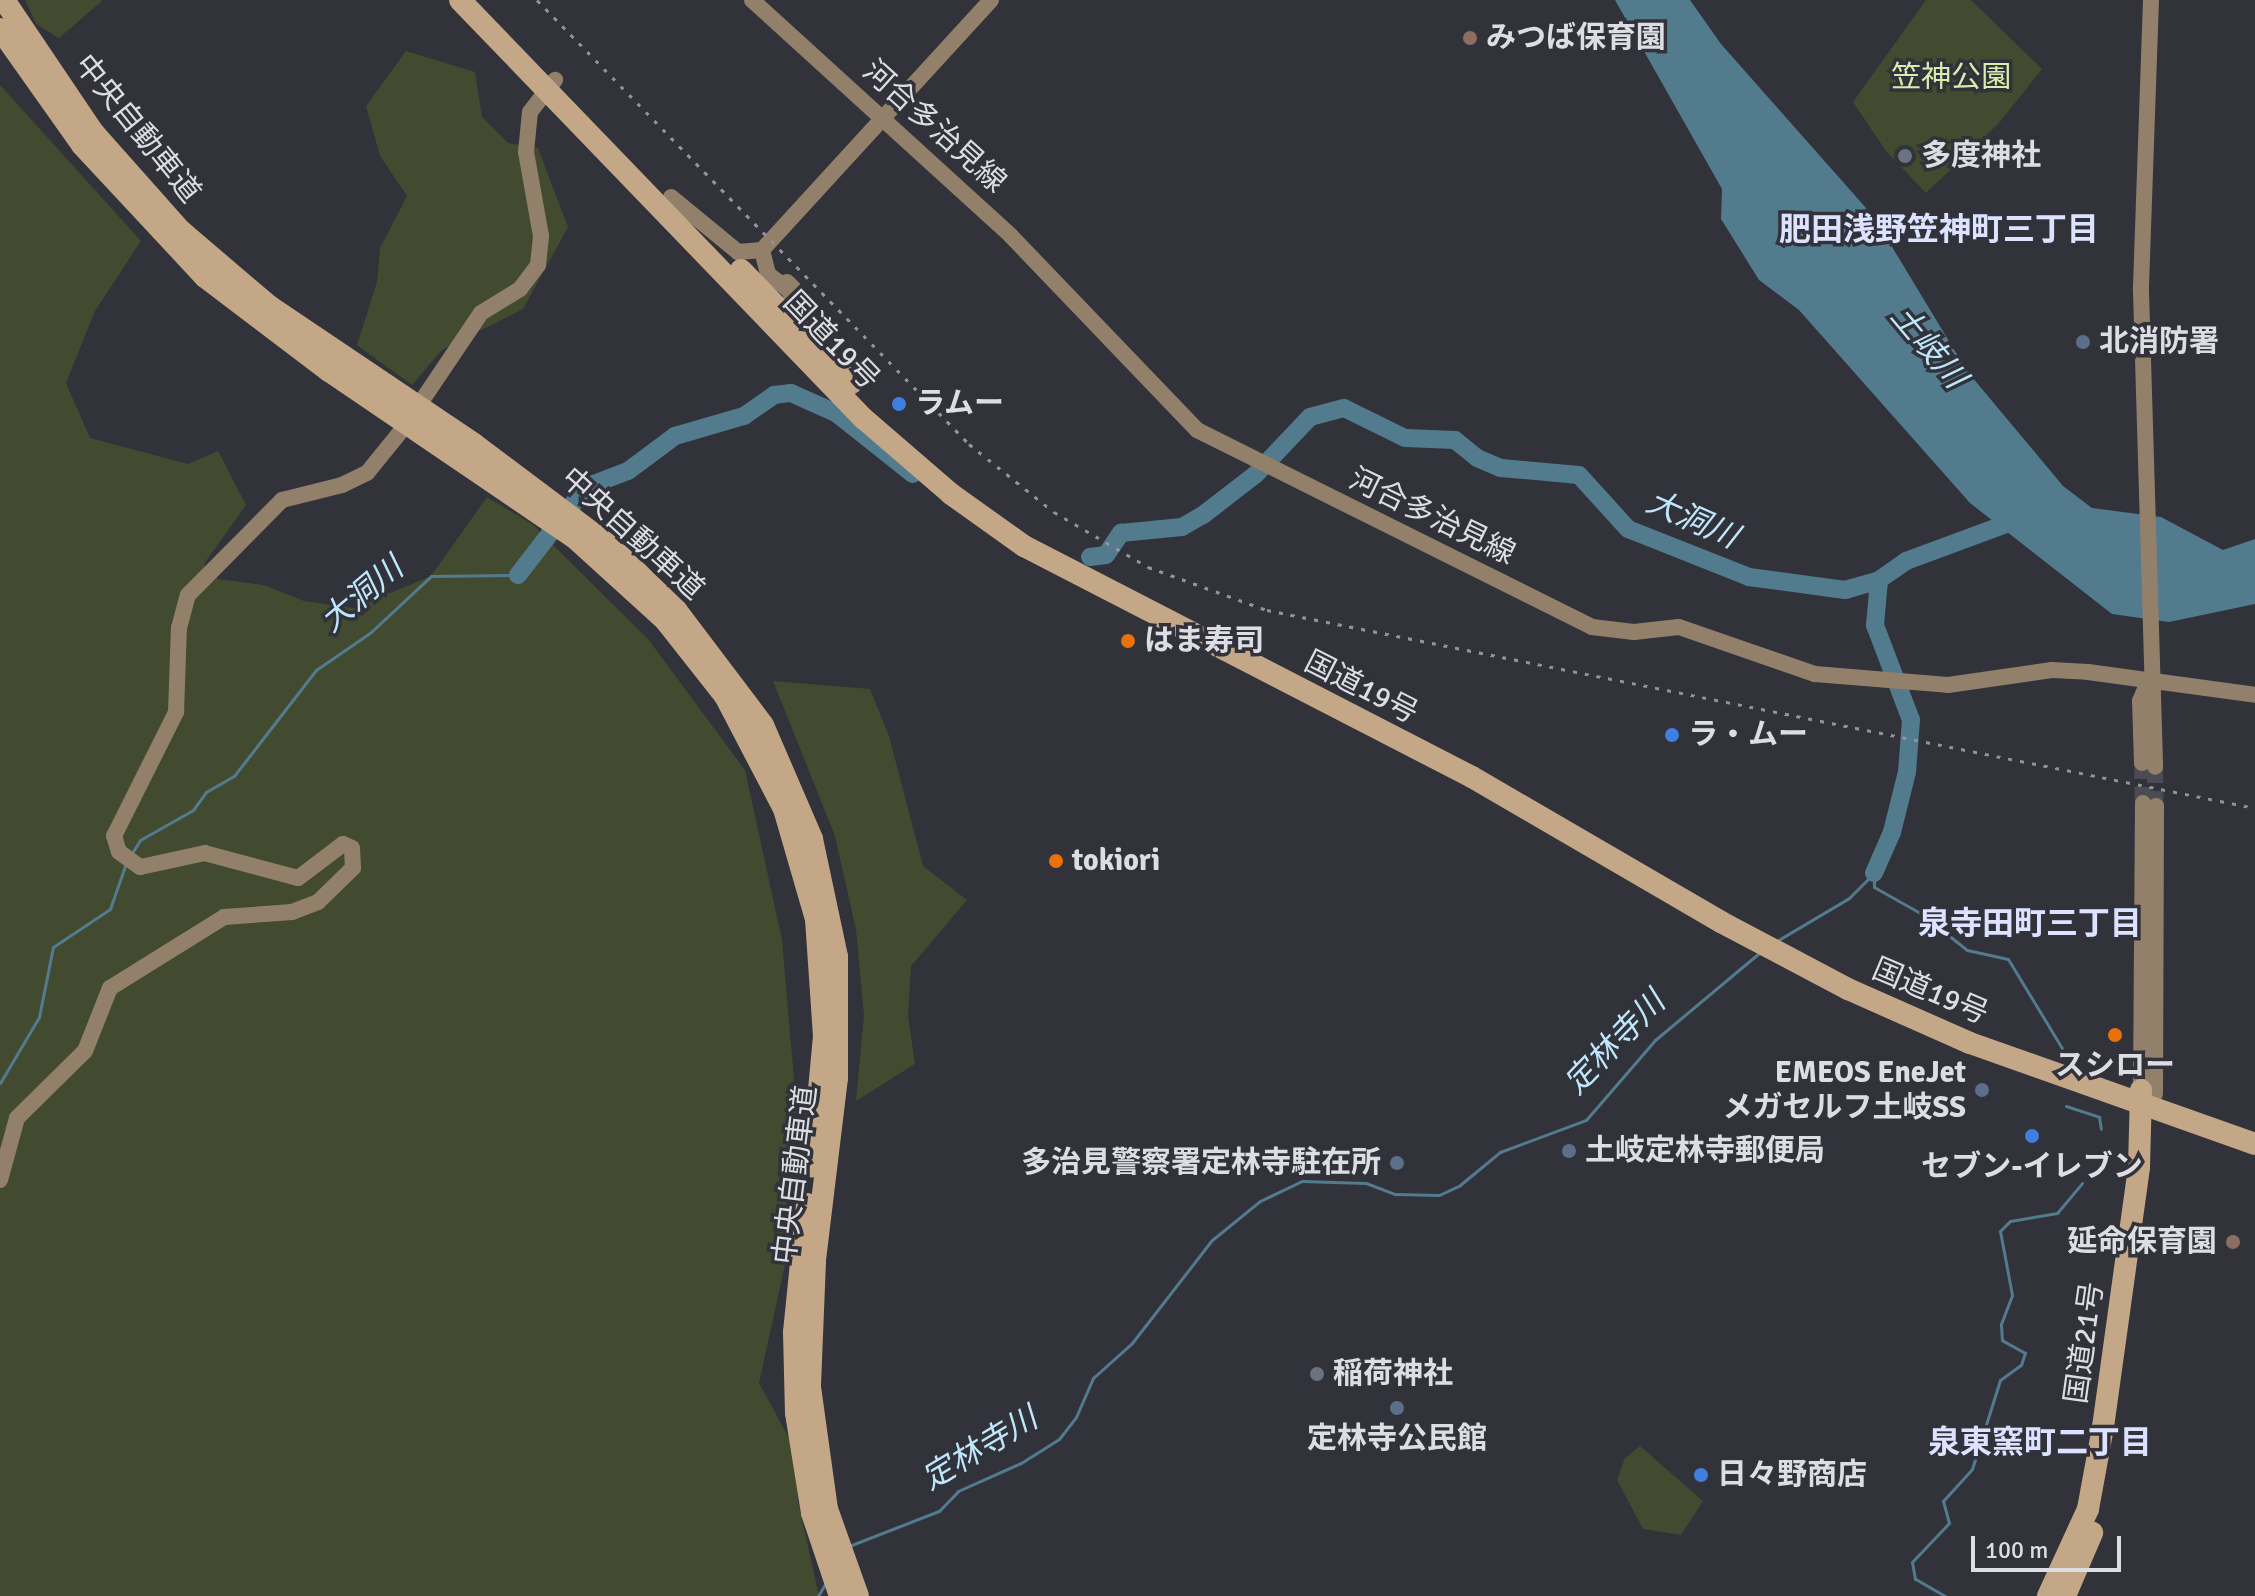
<!DOCTYPE html>
<html>
<head>
<meta charset="utf-8">
<style>
	body { margin:0 }
	#map { position:relative; width:2255px; height:1596px; overflow:hidden; background:#31323a; font-family:Signika,"Noto Sans JP",sans-serif }
	div>[style] { position:absolute }
	[style*='--x'] { left:calc(var(--x)*1px); top:calc(var(--y)*1px); width:calc(var(--w)*1px); rotate:calc(var(--a)*1deg) }
	.green>* { inset:0; background:#424b30 }
	.water>* { inset:0; background:#527b8e }
	.stream>* { height:3px; margin:-1.5px; padding:0 1.5px; transform-origin:1.5px; border-radius:1.5px; background:#527b8e }
	.river>* { height:18px; margin:-9px; padding:0 9px; transform-origin:9px; border-radius:9px; background:#527b8e }
	.secondary-tunnel>* { height:16px; margin-top:-8px; transform-origin:0; background:repeating-linear-gradient(90deg,#4b4c53 0 16px,transparent 0 24px) }
	.secondary>* { height:16px; margin:-8px; padding:0 8px; transform-origin:8px; border-radius:8px; background:#92806b }
	.highway>* { height:22px; margin:-11px; padding:0 11px; transform-origin:11px; border-radius:11px; background:#c3a787 }
	.rail>* { height:3px; margin-top:-1.5px; transform-origin:0; background:repeating-linear-gradient(90deg,#929399 0 4px,transparent 0 12px) }
	.dots>* { width:22px; height:22px; translate:-50% -50%; box-sizing:border-box; border:4px solid #31323a; border-radius:50% }
	span { translate:-50% -50%; white-space:nowrap; text-align:center; line-height:1.15; -webkit-text-stroke:7px #31323a; paint-order:stroke }
	.poi-label { font-size:30px; color:#dddee3; font-weight:700 }
	.left { translate:0 -50%; text-align:left }
	.right { translate:-100% -50%; text-align:right }
	.park-label { font-size:30px; color:#d8ecae }
	.street-label { font-size:30px; color:#dddee3 }
	.neighbourhood-label { font-size:32px; color:#dce2ff; font-weight:700 }
	.water-label { font-size:32px; color:#bee7fb; font-style:italic }
	.scale { position:absolute; left:1971px; top:1536px; width:150px; height:36px; box-sizing:border-box; border:4px solid #dddee3; border-top:0; padding-left:10px; font-size:24px; line-height:28px; white-space:nowrap; color:#dddee3; -webkit-text-stroke:6px #31323a; paint-order:stroke }
</style>
</head>
<body>
<div id="map">
	<div class="green">
		<i style="clip-path:polygon(25px 0,101px 0,102px 1px,59px 38px,36px 24px)"></i>
		<i style="clip-path:polygon(1926px 0,1971px 0,2042px 69px,1999px 123px,1926px 193px,1886px 151px,1853px 102px)"></i>
		<i style="clip-path:polygon(406px 51px,475px 72px,482px 117px,508px 143px,538px 148px,568px 227px,523px 309px,442px 350px,412px 385px,357px 345px,377px 282px,380px 248px,407px 196px,380px 156px,366px 106px)"></i>
		<i style="clip-path:polygon(0 85px,141px 241px,95px 311px,66px 383px,90px 438px,188px 464px,218px 451px,246px 505px,204px 564px,218px 579px,264px 585px,304px 601px,353px 608px,377px 592px,390px 593px,431px 576px,487px 497px,532px 524px,648px 639px,745px 770px,782px 940px,803px 1183px,759px 1383px,795px 1449px,798px 1501px,819px 1596px,0 1596px)"></i>
		<i style="clip-path:polygon(773px 681px,870px 689px,889px 736px,923px 866px,967px 900px,911px 966px,908px 1016px,915px 1064px,856px 1101px,864px 1015px,856px 930px,835px 836px)"></i>
		<i style="clip-path:polygon(1640px 1446px,1703px 1501px,1681px 1535px,1643px 1529px,1617px 1480px,1625px 1458px)"></i>
	</div>
	<div class="water">
		<i style="clip-path:polygon(1615px 0,1690px 0,1721px 44px,1874px 217px,1967px 371px,2063px 486px,2092px 508px,2161px 517px,2223px 550px,2255px 539px,2255px 604px,2169px 622px,2112px 614px,1970px 503px,1799px 310px,1759px 280px,1721px 219px,1722px 189px)"></i>
	</div>
	<div class="stream">
		<i style="--x:132;--y:853;--w:15;--a:-58"></i>
		<i style="--x:140;--y:840;--w:61;--a:-29.5"></i>
		<i style="--x:193;--y:810;--w:22;--a:-54"></i>
		<i style="--x:206;--y:792;--w:32;--a:-30"></i>
		<i style="--x:234;--y:776;--w:134;--a:-52.3"></i>
		<i style="--x:316;--y:670;--w:67;--a:-34.6"></i>
		<i style="--x:371;--y:632;--w:82;--a:-43"></i>
		<i style="--x:431;--y:576;--w:87;--a:-0.7"></i>
		<i style="--x:1874;--y:873;--w:14;--a:90"></i>
		<i style="--x:1874;--y:887;--w:55;--a:29.4"></i>
		<i style="--x:1922;--y:914;--w:58;--a:38.7"></i>
		<i style="--x:1967;--y:950;--w:42;--a:12.4"></i>
		<i style="--x:2008;--y:959;--w:104;--a:58.8"></i>
		<i style="--x:1775;--y:942;--w:86;--a:-30.7"></i>
		<i style="--x:1849;--y:898;--w:35;--a:-45"></i>
		<i style="--x:0;--y:1083;--w:77;--a:-59.4"></i>
		<i style="--x:39;--y:1017;--w:71;--a:-78.7"></i>
		<i style="--x:53;--y:947;--w:69;--a:-33.7"></i>
		<i style="--x:110;--y:909;--w:49;--a:-70.8"></i>
		<i style="--x:2066;--y:1106;--w:35;--a:18"></i>
		<i style="--x:2099;--y:1117;--w:12;--a:81"></i>
		<i style="--x:849;--y:1546;--w:97;--a:-21.3"></i>
		<i style="--x:939;--y:1511;--w:28;--a:-46"></i>
		<i style="--x:958;--y:1491;--w:69;--a:-24"></i>
		<i style="--x:1021;--y:1463;--w:45;--a:-32.3"></i>
		<i style="--x:1059;--y:1439;--w:28;--a:-52"></i>
		<i style="--x:1076;--y:1417;--w:43;--a:-66.4"></i>
		<i style="--x:1093;--y:1378;--w:52;--a:-41.9"></i>
		<i style="--x:1132;--y:1343;--w:130;--a:-52.2"></i>
		<i style="--x:1212;--y:1240;--w:62;--a:-39.1"></i>
		<i style="--x:1260;--y:1201;--w:47;--a:-25.5"></i>
		<i style="--x:1302;--y:1181;--w:64;--a:1.8"></i>
		<i style="--x:1366;--y:1183;--w:31;--a:21"></i>
		<i style="--x:1395;--y:1194;--w:44;--a:1.3"></i>
		<i style="--x:1439;--y:1195;--w:23;--a:-25"></i>
		<i style="--x:1460;--y:1185;--w:52;--a:-39.5"></i>
		<i style="--x:1500;--y:1152;--w:92;--a:-20.4"></i>
		<i style="--x:1586;--y:1120;--w:106;--a:-49.2"></i>
		<i style="--x:1655;--y:1040;--w:136;--a:-39.9"></i>
		<i style="--x:818;--y:1596;--w:16;--a:-60"></i>
		<i style="--x:1945;--y:1596;--w:34;--a:-150"></i>
		<i style="--x:1915;--y:1579;--w:17;--a:-100"></i>
		<i style="--x:1912;--y:1562;--w:54;--a:-46.5"></i>
		<i style="--x:1949;--y:1523;--w:23;--a:-105"></i>
		<i style="--x:1943;--y:1501;--w:43;--a:-47.8"></i>
		<i style="--x:1972;--y:1469;--w:93;--a:-72.5"></i>
		<i style="--x:2000;--y:1380;--w:26;--a:-36"></i>
		<i style="--x:2021;--y:1365;--w:13;--a:-72"></i>
		<i style="--x:2025;--y:1353;--w:26;--a:-151"></i>
		<i style="--x:2002;--y:1340;--w:16;--a:-94"></i>
		<i style="--x:2001;--y:1324;--w:31;--a:-69"></i>
		<i style="--x:2012;--y:1295;--w:65;--a:-100.6"></i>
		<i style="--x:2000;--y:1231;--w:14;--a:-45"></i>
		<i style="--x:2010;--y:1221;--w:48;--a:-9.7"></i>
		<i style="--x:2057;--y:1213;--w:39;--a:-50"></i>
	</div>
	<div class="river">
		<i style="--x:1090;--y:557;--w:16;--a:-7"></i>
		<i style="--x:1106;--y:555;--w:27;--a:-56"></i>
		<i style="--x:1121;--y:533;--w:61;--a:-5.6"></i>
		<i style="--x:1182;--y:527;--w:24;--a:-30"></i>
		<i style="--x:1203;--y:515;--w:66;--a:-37.6"></i>
		<i style="--x:1255;--y:475;--w:80;--a:-46.5"></i>
		<i style="--x:1310;--y:417;--w:35;--a:-15"></i>
		<i style="--x:1344;--y:408;--w:68;--a:26.2"></i>
		<i style="--x:1405;--y:438;--w:50;--a:2.3"></i>
		<i style="--x:1455;--y:440;--w:28;--a:39"></i>
		<i style="--x:1477;--y:458;--w:26;--a:23"></i>
		<i style="--x:1501;--y:468;--w:78;--a:5.1"></i>
		<i style="--x:1579;--y:475;--w:73;--a:47.8"></i>
		<i style="--x:1628;--y:529;--w:130;--a:21.6"></i>
		<i style="--x:1749;--y:577;--w:97;--a:7.7"></i>
		<i style="--x:1845;--y:590;--w:35;--a:-16"></i>
		<i style="--x:518;--y:575;--w:111;--a:-52.3"></i>
		<i style="--x:586;--y:487;--w:45;--a:-20.9"></i>
		<i style="--x:628;--y:471;--w:59;--a:-36.7"></i>
		<i style="--x:675;--y:436;--w:72;--a:-16.2"></i>
		<i style="--x:744;--y:416;--w:37;--a:-35"></i>
		<i style="--x:774;--y:395;--w:17;--a:-7"></i>
		<i style="--x:791;--y:393;--w:49;--a:24"></i>
		<i style="--x:836;--y:413;--w:98;--a:38.4"></i>
		<i style="--x:1874;--y:873;--w:45;--a:-66.3"></i>
		<i style="--x:1892;--y:832;--w:62;--a:-76"></i>
		<i style="--x:1907;--y:772;--w:52;--a:-85.6"></i>
		<i style="--x:1911;--y:720;--w:102;--a:-110.8"></i>
		<i style="--x:1875;--y:625;--w:45;--a:-84.9"></i>
		<i style="--x:1879;--y:580;--w:33;--a:-35"></i>
		<i style="--x:1906;--y:561;--w:124;--a:-20.3"></i>
	</div>
	<div class="secondary-tunnel">
		<i style="--x:2142;--y:763;--w:40;--a:88.6"></i>
		<i style="--x:2155;--y:767;--w:39;--a:89"></i>
	</div>
	<div class="secondary">
		<i style="--x:752;--y:0;--w:350;--a:42.3"></i>
		<i style="--x:1011;--y:236;--w:269;--a:46.2"></i>
		<i style="--x:1197;--y:430;--w:441;--a:26.5"></i>
		<i style="--x:1592;--y:627;--w:42;--a:6.8"></i>
		<i style="--x:1634;--y:632;--w:45;--a:-6.3"></i>
		<i style="--x:1679;--y:627;--w:144;--a:19.1"></i>
		<i style="--x:1815;--y:674;--w:133;--a:4.7"></i>
		<i style="--x:1948;--y:685;--w:105;--a:-8.2"></i>
		<i style="--x:2052;--y:670;--w:36;--a:3"></i>
		<i style="--x:2088;--y:672;--w:169;--a:7.8"></i>
		<i style="--x:2151;--y:0;--w:291;--a:92"></i>
		<i style="--x:2141;--y:291;--w:476;--a:88.3"></i>
		<i style="--x:671;--y:197;--w:87;--a:39.4"></i>
		<i style="--x:738;--y:252;--w:24;--a:-5"></i>
		<i style="--x:787;--y:282;--w:30;--a:45"></i>
		<i style="--x:808;--y:303;--w:35;--a:123"></i>
		<i style="--x:785;--y:326;--w:26;--a:-69"></i>
		<i style="--x:794;--y:302;--w:13;--a:-113"></i>
		<i style="--x:789;--y:290;--w:26;--a:-143"></i>
		<i style="--x:768;--y:274;--w:25;--a:-104"></i>
		<i style="--x:762;--y:250;--w:339;--a:-47.5"></i>
		<i style="--x:423;--y:399;--w:104;--a:-56"></i>
		<i style="--x:481;--y:313;--w:46;--a:-31.6"></i>
		<i style="--x:520;--y:289;--w:30;--a:-53"></i>
		<i style="--x:538;--y:265;--w:29;--a:-84"></i>
		<i style="--x:541;--y:236;--w:85;--a:-100.1"></i>
		<i style="--x:526;--y:152;--w:40;--a:-84.3"></i>
		<i style="--x:530;--y:112;--w:41;--a:-52"></i>
		<i style="--x:2142;--y:763;--w:62;--a:-91.8"></i>
		<i style="--x:2140;--y:701;--w:23;--a:-67"></i>
		<i style="--x:2141;--y:1089;--w:286;--a:-89.6"></i>
		<i style="--x:2155;--y:1094;--w:288;--a:-89.8"></i>
		<i style="--x:0;--y:1180;--w:64;--a:-74.7"></i>
		<i style="--x:17;--y:1118;--w:95;--a:-44.6"></i>
		<i style="--x:85;--y:1051;--w:68;--a:-68.4"></i>
		<i style="--x:110;--y:988;--w:134;--a:-31.9"></i>
		<i style="--x:224;--y:917;--w:68;--a:-4.2"></i>
		<i style="--x:292;--y:912;--w:28;--a:-21"></i>
		<i style="--x:318;--y:902;--w:49;--a:-44.2"></i>
		<i style="--x:353;--y:868;--w:20;--a:-93"></i>
		<i style="--x:352;--y:848;--w:10;--a:-156"></i>
		<i style="--x:343;--y:844;--w:56;--a:142.9"></i>
		<i style="--x:298;--y:878;--w:96;--a:-165"></i>
		<i style="--x:205;--y:853;--w:66;--a:167.8"></i>
		<i style="--x:140;--y:867;--w:26;--a:-144"></i>
		<i style="--x:119;--y:852;--w:17;--a:-107"></i>
		<i style="--x:114;--y:836;--w:139;--a:-63.4"></i>
		<i style="--x:176;--y:712;--w:84;--a:-88"></i>
		<i style="--x:179;--y:628;--w:34;--a:-75"></i>
		<i style="--x:188;--y:595;--w:134;--a:-45.3"></i>
		<i style="--x:282;--y:500;--w:62;--a:-14"></i>
		<i style="--x:342;--y:485;--w:28;--a:-26"></i>
		<i style="--x:367;--y:473;--w:55;--a:-50.9"></i>
	</div>
	<div class="highway">
		<i style="--x:4;--y:0;--w:159;--a:56"></i>
		<i style="--x:93;--y:132;--w:132;--a:48.4"></i>
		<i style="--x:181;--y:231;--w:116;--a:40.4"></i>
		<i style="--x:269;--y:306;--w:247;--a:33.9"></i>
		<i style="--x:474;--y:444;--w:171;--a:36.9"></i>
		<i style="--x:611;--y:547;--w:91;--a:44.1"></i>
		<i style="--x:676;--y:610;--w:144;--a:52.9"></i>
		<i style="--x:763;--y:725;--w:124;--a:66.7"></i>
		<i style="--x:812;--y:839;--w:121;--a:78"></i>
		<i style="--x:837;--y:957;--w:121;--a:90"></i>
		<i style="--x:837;--y:1078;--w:184;--a:96.9"></i>
		<i style="--x:815;--y:1261;--w:126;--a:92.3"></i>
		<i style="--x:810;--y:1387;--w:123;--a:82.1"></i>
		<i style="--x:827;--y:1509;--w:92;--a:70.4"></i>
		<i style="--x:460;--y:0;--w:581;--a:46.05"></i>
		<i style="--x:863;--y:418;--w:116;--a:40.8"></i>
		<i style="--x:951;--y:494;--w:90;--a:35.5"></i>
		<i style="--x:1024;--y:546;--w:504;--a:27.28"></i>
		<i style="--x:1472;--y:777;--w:288;--a:30.2"></i>
		<i style="--x:1721;--y:922;--w:144;--a:27.8"></i>
		<i style="--x:1848;--y:989;--w:133;--a:23.9"></i>
		<i style="--x:1970;--y:1043;--w:302;--a:19.5"></i>
		<i style="--x:0;--y:29;--w:142;--a:54.7"></i>
		<i style="--x:82;--y:145;--w:180;--a:47"></i>
		<i style="--x:205;--y:277;--w:156;--a:37.2"></i>
		<i style="--x:329;--y:371;--w:297;--a:34.2"></i>
		<i style="--x:575;--y:538;--w:122;--a:42.3"></i>
		<i style="--x:665;--y:620;--w:97;--a:51.7"></i>
		<i style="--x:725;--y:696;--w:127;--a:62.4"></i>
		<i style="--x:784;--y:809;--w:115;--a:73.8"></i>
		<i style="--x:816;--y:919;--w:117;--a:86.1"></i>
		<i style="--x:824;--y:1036;--w:131;--a:95.3"></i>
		<i style="--x:741;--y:270;--w:158;--a:45.8"></i>
		<i style="--x:807;--y:1204;--w:129;--a:95.8"></i>
		<i style="--x:794;--y:1332;--w:81;--a:88.6"></i>
		<i style="--x:796;--y:1413;--w:101;--a:80.9"></i>
		<i style="--x:812;--y:1513;--w:88;--a:71.4"></i>
		<i style="--x:2048;--y:1596;--w:96;--a:-65.3"></i>
		<i style="--x:2088;--y:1509;--w:83;--a:-79.6"></i>
		<i style="--x:2103;--y:1427;--w:262;--a:-82.1"></i>
		<i style="--x:2139;--y:1167;--w:77;--a:-88.5"></i>
		<i style="--x:2065;--y:1596;--w:69;--a:-66.8"></i>
	</div>
	<div class="rail">
		<i style="--x:537;--y:0;--w:619;--a:45.78"></i>
		<i style="--x:969;--y:444;--w:109;--a:38.7"></i>
		<i style="--x:1054;--y:512;--w:109;--a:30.3"></i>
		<i style="--x:1148;--y:567;--w:127;--a:19.9"></i>
		<i style="--x:1267;--y:610;--w:1008;--a:11.33"></i>
	</div>
	<div class="dots">
		<i style="left:1470px;top:38px;background:#8d6e63"></i>
		<i style="left:1905px;top:156px;background:#6b7280"></i>
		<i style="left:2083px;top:342px;background:#5c6f8a"></i>
		<i style="left:899px;top:404px;background:#3f7fe0"></i>
		<i style="left:1128px;top:641px;background:#e8710a"></i>
		<i style="left:1672px;top:735px;background:#3f7fe0"></i>
		<i style="left:1056px;top:861px;background:#e8710a"></i>
		<i style="left:2115px;top:1035px;background:#e8710a"></i>
		<i style="left:1982px;top:1090px;background:#5c6f8a"></i>
		<i style="left:2032px;top:1136px;background:#3f7fe0"></i>
		<i style="left:1569px;top:1151px;background:#5c6f8a"></i>
		<i style="left:1397px;top:1163px;background:#5c6f8a"></i>
		<i style="left:2233px;top:1242px;background:#8d6e63"></i>
		<i style="left:1317px;top:1374px;background:#6b7280"></i>
		<i style="left:1397px;top:1408px;background:#5c6f8a"></i>
		<i style="left:1701px;top:1475px;background:#3f7fe0"></i>
	</div>
	<div class="poi-label">
		<span class="left" style="left:1486px;top:38px">みつば保育園</span>
		<span class="left" style="left:1921px;top:156px">多度神社</span>
		<span class="left" style="left:2099px;top:342px">北消防署</span>
		<span class="left" style="left:915px;top:404px">ラムー</span>
		<span class="left" style="left:1144px;top:641px">はま寿司</span>
		<span class="left" style="left:1688px;top:735px">ラ・ムー</span>
		<span class="left" style="left:1072px;top:861px">tokiori</span>
		<span style="left:2115px;top:1066px">スシロー</span>
		<span class="right" style="left:1966px;top:1090px">EMEOS EneJet<br>メガセルフ土岐SS</span>
		<span class="left" style="left:1585px;top:1151px">土岐定林寺郵便局</span>
		<span class="right" style="left:1381px;top:1163px">多治見警察署定林寺駐在所</span>
		<span style="left:2032px;top:1167px">セブン-イレブン</span>
		<span class="right" style="left:2217px;top:1242px">延命保育園</span>
		<span class="left" style="left:1333px;top:1374px">稲荷神社</span>
		<span style="left:1397px;top:1439px">定林寺公民館</span>
		<span class="left" style="left:1717px;top:1475px">日々野商店</span>
	</div>
	<div class="park-label">
		<span style="left:1951px;top:78px">笠神公園</span>
	</div>
	<div class="street-label">
		<span style="left:934px;top:127px;rotate:42deg">河合多治見線</span>
		<span style="left:137px;top:129px;rotate:51deg">中央自動車道</span>
		<span style="left:831px;top:341px;rotate:46deg">国道19号</span>
		<span style="left:1432px;top:517px;rotate:26deg">河合多治見線</span>
		<span style="left:632px;top:534px;rotate:42deg">中央自動車道</span>
		<span style="left:1361px;top:688px;rotate:27deg">国道19号</span>
		<span style="left:1930px;top:992px;rotate:23deg">国道19号</span>
		<span style="left:796px;top:1175px;rotate:-83deg">中央自動車道</span>
		<span style="left:2085px;top:1343px;rotate:-82deg">国道21号</span>
	</div>
	<div class="neighbourhood-label">
		<span style="left:1939px;top:230px">肥田浅野笠神町三丁目</span>
		<span style="left:2030px;top:924px">泉寺田町三丁目</span>
		<span style="left:2040px;top:1443px">泉東窯町二丁目</span>
	</div>
	<div class="water-label">
		<span style="left:1928px;top:347px;rotate:50deg">土岐川</span>
		<span style="left:1692px;top:520px;rotate:24deg">大洞川</span>
		<span style="left:362px;top:595px;rotate:-40deg">大洞川</span>
		<span style="left:1615px;top:1043px;rotate:-46deg">定林寺川</span>
		<span style="left:980px;top:1449px;rotate:-31deg">定林寺川</span>
	</div>
	<div class="scale">100 m</div>
</div>
</body>
</html>
